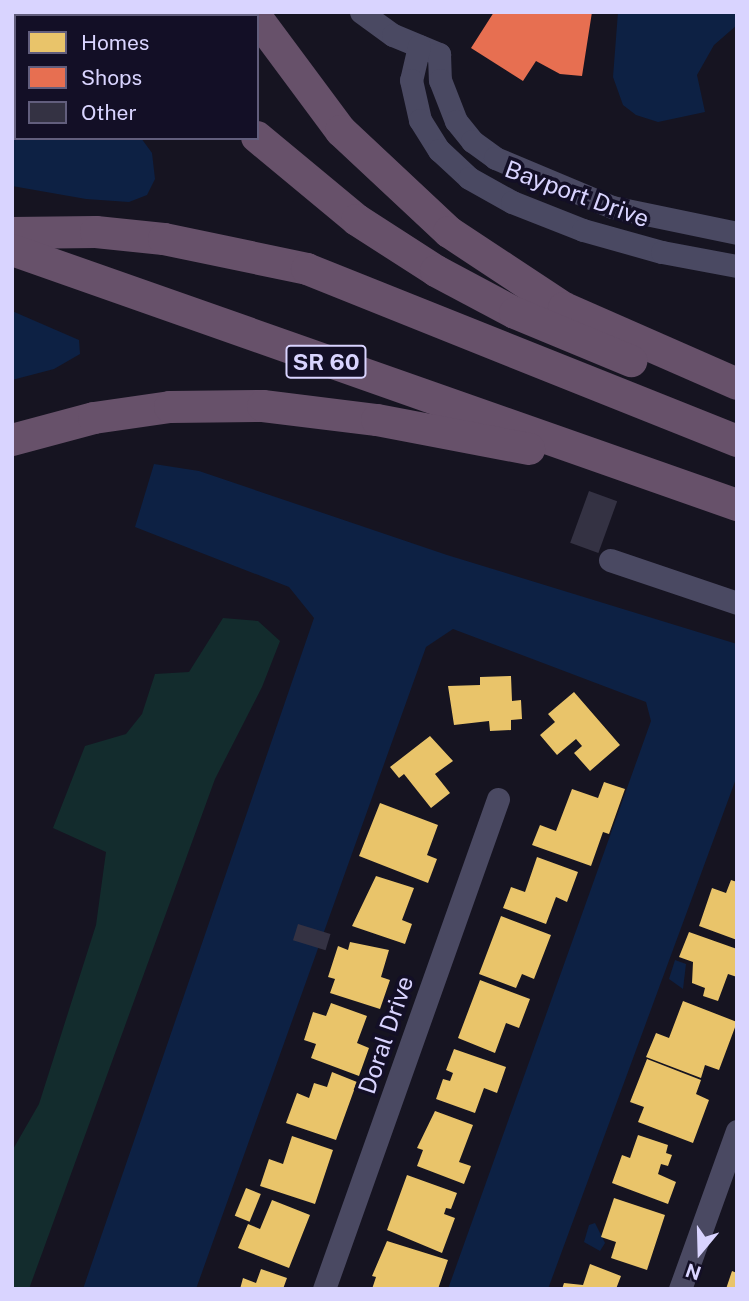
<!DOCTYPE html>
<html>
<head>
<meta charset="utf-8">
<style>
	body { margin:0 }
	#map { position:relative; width:749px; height:1301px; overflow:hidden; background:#161421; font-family:"Public Sans",sans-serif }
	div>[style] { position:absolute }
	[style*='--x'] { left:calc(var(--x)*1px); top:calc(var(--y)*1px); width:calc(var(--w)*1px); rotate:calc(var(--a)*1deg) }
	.green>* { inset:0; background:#132c2d }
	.water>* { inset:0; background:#0d2144 }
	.homes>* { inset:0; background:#e9c46a; transform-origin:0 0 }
	.shops>* { inset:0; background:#e76f51 }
	.building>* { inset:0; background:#343243; transform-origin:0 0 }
	.minor>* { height:23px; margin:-11.5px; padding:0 11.5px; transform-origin:11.5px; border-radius:11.5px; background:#4a4962 }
	.highway>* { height:32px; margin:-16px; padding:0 16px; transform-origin:16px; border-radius:16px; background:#67516a }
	span { translate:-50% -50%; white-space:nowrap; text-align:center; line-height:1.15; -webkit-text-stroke:7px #130f26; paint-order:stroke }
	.shield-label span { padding:2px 5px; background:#130f26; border:2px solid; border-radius:5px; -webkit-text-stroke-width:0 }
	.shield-label { font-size:23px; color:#d9d4ff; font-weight:700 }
	.street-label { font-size:24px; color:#d9d4ff }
	.frame { position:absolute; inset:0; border:14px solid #d9d4ff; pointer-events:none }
	.legend { position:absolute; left:14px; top:14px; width:245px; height:126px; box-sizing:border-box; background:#130f26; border:2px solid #625e7d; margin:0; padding:9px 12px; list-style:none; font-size:21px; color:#d9d4ff }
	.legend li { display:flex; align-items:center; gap:14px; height:35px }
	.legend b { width:35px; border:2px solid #625e7d }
	.north { position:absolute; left:665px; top:1217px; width:70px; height:70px; -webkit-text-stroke:5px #130f26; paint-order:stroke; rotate:199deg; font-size:19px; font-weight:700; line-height:28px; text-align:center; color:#d9d4ff }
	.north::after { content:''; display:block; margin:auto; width:24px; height:32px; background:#d9d4ff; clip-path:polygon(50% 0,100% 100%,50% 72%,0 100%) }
</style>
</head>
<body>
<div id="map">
	<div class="green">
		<i style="clip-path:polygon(223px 618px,258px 621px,280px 641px,262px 687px,215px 779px,29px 1289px,12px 1289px,12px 1151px,39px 1104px,96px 925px,106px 852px,53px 828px,85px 746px,126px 734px,142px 714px,155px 674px,189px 672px)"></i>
	</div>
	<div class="water">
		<i style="clip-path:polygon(12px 12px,55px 16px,16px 16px,16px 138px,141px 138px,152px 153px,155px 179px,147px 195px,129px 202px,86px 199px,12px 186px)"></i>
		<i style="clip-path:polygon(618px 12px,737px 12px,737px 25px,714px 45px,697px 75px,705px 112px,658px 122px,636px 115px,623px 105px,613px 77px)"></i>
		<i style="clip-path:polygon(12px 311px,79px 340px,80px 354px,54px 369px,12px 380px)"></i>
		<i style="clip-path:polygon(154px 464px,199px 471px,447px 555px,737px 644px,737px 776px,548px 1289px,448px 1289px,651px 721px,646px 702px,453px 629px,426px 647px,196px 1289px,83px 1289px,314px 618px,289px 587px,135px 527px)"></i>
		<i style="clip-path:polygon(675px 960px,686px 964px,683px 989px,669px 979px)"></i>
		<i style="clip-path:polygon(595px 1223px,605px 1243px,600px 1251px,584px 1242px,589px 1225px)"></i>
	</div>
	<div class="homes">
		<i style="clip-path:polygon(511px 676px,512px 701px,521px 700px,522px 719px,511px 720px,511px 730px,490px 731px,489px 721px,454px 725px,448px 686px,480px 685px,480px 677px)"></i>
		<i style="clip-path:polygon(574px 692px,620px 745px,590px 771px,574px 753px,582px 746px,576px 739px,557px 755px,540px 735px,555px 722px,548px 714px)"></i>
		<i style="clip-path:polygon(430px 736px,453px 761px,435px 774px,450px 793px,431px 808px,404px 774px,399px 778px,390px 767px)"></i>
		<i style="clip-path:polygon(604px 782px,625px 789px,609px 834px,603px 832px,591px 866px,532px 845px,540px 825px,556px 831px,572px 789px,598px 798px)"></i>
		<i style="clip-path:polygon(380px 803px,438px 825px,427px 855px,437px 859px,428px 883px,359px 856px)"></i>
		<i style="clip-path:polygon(537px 857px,578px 872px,567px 902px,556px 897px,546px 924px,503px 908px,511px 887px,525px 892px)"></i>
		<i style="clip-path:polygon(376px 876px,414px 888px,402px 920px,412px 924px,405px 944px,352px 926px)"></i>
		<i style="clip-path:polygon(731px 880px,737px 882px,737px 940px,699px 926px,712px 888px,726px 893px)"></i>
		<i style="clip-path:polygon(501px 916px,551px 935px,534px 979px,522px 974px,516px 988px,479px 974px)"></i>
		<i style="clip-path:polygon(689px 932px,737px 949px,737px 977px,728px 974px,718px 1001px,703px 996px,705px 988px,692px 983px,693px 962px,679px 957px)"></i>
		<i style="clip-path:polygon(350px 942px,389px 950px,381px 977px,390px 980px,380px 1009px,330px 993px,335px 979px,328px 977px,338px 946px,348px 950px)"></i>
		<i style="clip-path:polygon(480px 980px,530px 999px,519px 1028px,506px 1023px,495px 1053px,458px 1038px)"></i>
		<i style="clip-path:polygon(683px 1001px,737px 1022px,719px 1070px,705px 1065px,701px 1078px,646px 1057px,656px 1033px,669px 1038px)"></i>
		<i style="clip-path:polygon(331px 1003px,367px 1016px,357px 1043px,369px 1048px,359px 1076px,311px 1058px,316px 1044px,304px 1040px,313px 1012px,326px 1016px)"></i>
		<i style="clip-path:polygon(454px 1049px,506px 1067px,497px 1093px,484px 1088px,475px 1113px,436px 1099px,443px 1079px,450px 1081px,453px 1073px,446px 1070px)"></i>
		<i style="clip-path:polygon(647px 1059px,701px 1080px,696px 1094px,709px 1100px,693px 1143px,638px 1122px,644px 1107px,630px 1102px)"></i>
		<i style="clip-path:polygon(332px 1072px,357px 1082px,336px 1140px,286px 1123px,297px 1093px,309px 1098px,314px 1083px,327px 1087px)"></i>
		<i style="clip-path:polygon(435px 1111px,473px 1125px,459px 1162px,471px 1166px,464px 1184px,417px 1166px,423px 1150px,417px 1148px)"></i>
		<i style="clip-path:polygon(638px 1135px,668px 1145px,666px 1153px,672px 1155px,668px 1166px,661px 1164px,658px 1174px,676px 1182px,668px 1204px,612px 1183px,622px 1155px,630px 1158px)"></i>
		<i style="clip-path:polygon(292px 1136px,333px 1150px,315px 1204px,260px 1186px,269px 1159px,283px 1164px)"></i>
		<i style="clip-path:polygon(407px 1175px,457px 1193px,451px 1209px,446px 1208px,444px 1214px,455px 1218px,442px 1253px,387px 1230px)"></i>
		<i style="left:246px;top:1188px;width:16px;height:30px;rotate:22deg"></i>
		<i style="clip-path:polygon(614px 1198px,665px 1215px,647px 1270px,611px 1258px,616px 1242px,601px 1237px)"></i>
		<i style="clip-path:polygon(272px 1200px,310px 1215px,289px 1268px,238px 1248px,248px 1224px,260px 1229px)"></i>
		<i style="clip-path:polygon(387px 1241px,448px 1260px,438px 1289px,372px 1289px,376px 1277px,372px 1276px)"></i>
		<i style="clip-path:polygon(590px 1264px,621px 1276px,616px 1289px,562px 1289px,564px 1283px,583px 1285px)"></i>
		<i style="clip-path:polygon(261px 1269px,287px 1278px,283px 1289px,240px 1289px,243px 1278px,256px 1283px)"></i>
		<i style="clip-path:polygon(732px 1271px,737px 1273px,737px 1289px,726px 1289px)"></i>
	</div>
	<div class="shops">
		<i style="clip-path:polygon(494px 12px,592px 12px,582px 76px,560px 74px,536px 61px,523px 81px,471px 48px)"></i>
	</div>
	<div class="building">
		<i style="left:589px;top:491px;width:30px;height:55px;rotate:20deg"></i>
		<i style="left:298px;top:924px;width:34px;height:17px;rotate:17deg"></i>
	</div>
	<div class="minor">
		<i style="--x:361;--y:12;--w:39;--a:36"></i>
		<i style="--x:393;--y:35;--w:50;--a:22.4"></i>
		<i style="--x:439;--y:54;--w:26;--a:88"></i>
		<i style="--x:440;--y:80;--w:44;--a:68.7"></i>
		<i style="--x:456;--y:121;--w:26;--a:51"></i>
		<i style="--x:472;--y:141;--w:29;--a:36"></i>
		<i style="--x:495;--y:158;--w:127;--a:22.7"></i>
		<i style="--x:612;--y:207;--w:128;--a:11.7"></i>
		<i style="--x:419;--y:46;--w:35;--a:103"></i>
		<i style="--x:411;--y:80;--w:41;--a:77.3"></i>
		<i style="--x:420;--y:120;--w:36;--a:58"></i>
		<i style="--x:439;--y:150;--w:41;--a:43"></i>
		<i style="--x:469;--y:178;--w:49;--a:29.2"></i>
		<i style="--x:512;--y:202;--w:76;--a:21.5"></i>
		<i style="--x:583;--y:230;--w:82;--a:15.6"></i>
		<i style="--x:662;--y:252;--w:76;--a:10.6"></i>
		<i style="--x:610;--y:560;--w:134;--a:18.7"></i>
		<i style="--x:324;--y:1289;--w:520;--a:-70.45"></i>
		<i style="--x:680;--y:1289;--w:168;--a:-70.2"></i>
	</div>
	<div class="highway">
		<i style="--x:152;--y:12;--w:5;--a:53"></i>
		<i style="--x:257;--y:18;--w:141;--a:53.4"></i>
		<i style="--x:341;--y:131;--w:148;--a:43.1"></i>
		<i style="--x:449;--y:232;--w:138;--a:33.5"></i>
		<i style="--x:564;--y:308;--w:189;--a:23.7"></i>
		<i style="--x:257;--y:137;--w:130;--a:39.7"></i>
		<i style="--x:357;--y:220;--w:94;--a:32.8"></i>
		<i style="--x:436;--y:271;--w:89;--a:28"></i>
		<i style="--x:515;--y:313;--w:126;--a:22.5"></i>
		<i style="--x:12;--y:233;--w:84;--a:-0.7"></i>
		<i style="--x:96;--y:232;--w:68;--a:5.9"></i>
		<i style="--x:164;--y:239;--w:146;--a:11.8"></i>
		<i style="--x:307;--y:269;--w:463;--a:21.8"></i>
		<i style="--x:12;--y:250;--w:769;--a:19.38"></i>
		<i style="--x:12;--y:440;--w:85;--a:-15"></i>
		<i style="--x:94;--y:418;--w:77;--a:-8.2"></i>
		<i style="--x:170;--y:407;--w:93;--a:-0.6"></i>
		<i style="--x:263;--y:406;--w:115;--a:7"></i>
		<i style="--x:377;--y:420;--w:155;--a:10.8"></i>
	</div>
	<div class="shield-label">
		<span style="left:326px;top:362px">SR 60</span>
	</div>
	<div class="street-label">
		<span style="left:577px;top:194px;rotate:20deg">Bayport Drive</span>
		<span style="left:386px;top:1035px;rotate:-71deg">Doral Drive</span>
	</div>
	<div class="frame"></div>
	<ul class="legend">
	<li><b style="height:19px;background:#e9c46a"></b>Homes</li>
	<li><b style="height:19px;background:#e76f51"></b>Shops</li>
	<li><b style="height:19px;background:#343243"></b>Other</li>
	</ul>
	<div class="north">N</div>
</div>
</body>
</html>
